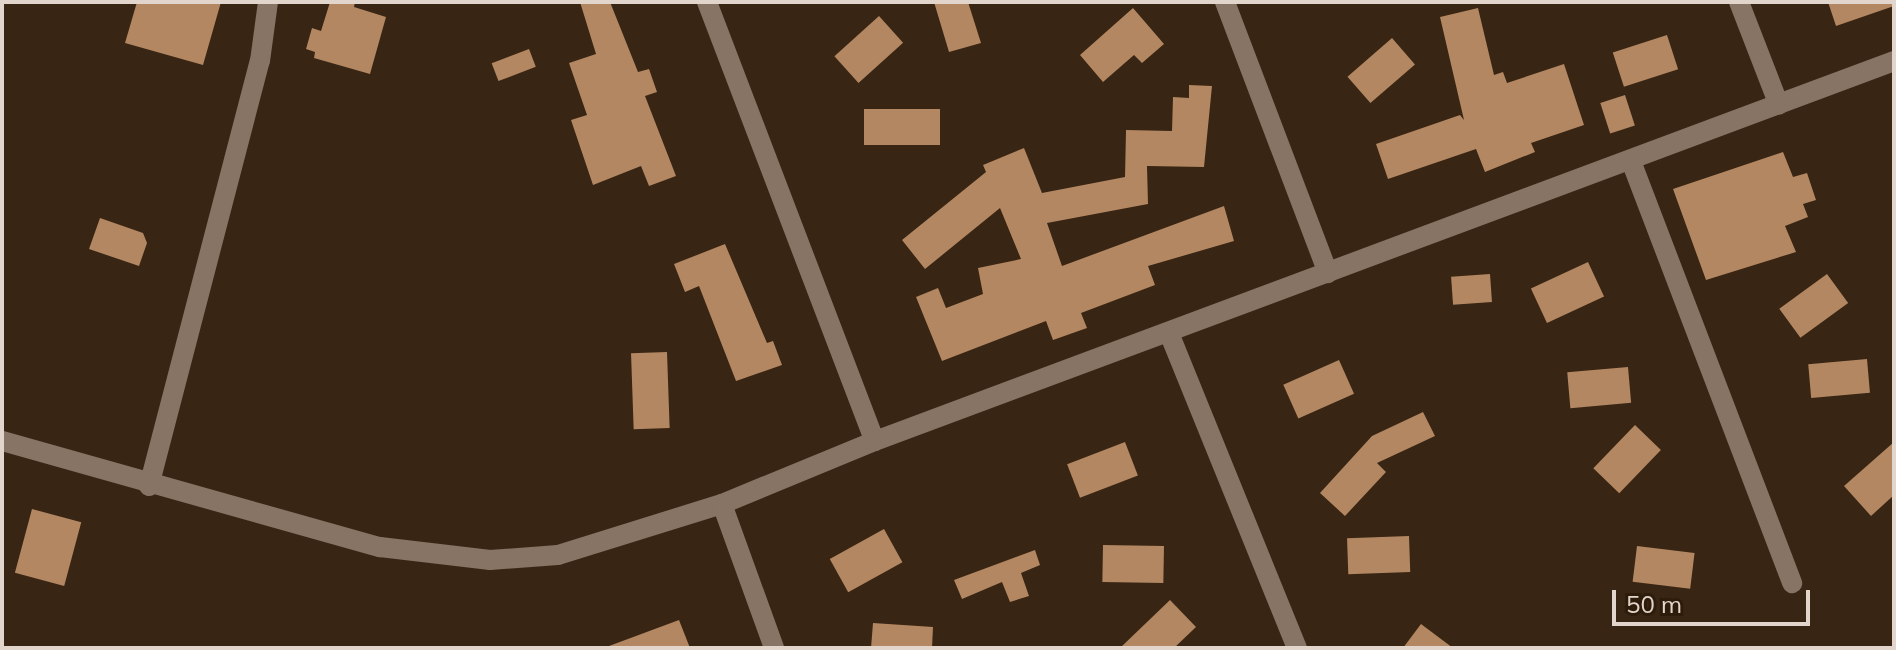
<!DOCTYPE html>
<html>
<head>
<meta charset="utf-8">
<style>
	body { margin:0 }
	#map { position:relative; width:1896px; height:650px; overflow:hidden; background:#382514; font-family:Mulish,sans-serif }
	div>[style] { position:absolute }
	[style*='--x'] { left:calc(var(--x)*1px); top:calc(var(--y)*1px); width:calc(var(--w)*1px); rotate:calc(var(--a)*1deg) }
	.building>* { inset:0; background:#b38761; transform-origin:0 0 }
	.minor>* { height:20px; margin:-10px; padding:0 10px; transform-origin:10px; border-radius:10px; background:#877464 }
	span { translate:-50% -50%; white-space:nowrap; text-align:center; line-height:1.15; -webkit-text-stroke:8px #2e1c0b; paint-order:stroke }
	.frame { position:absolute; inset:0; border:4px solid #e2d5cb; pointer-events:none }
	.scale { position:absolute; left:1612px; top:590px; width:198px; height:36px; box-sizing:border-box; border:4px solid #e2d5cb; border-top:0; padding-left:10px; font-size:24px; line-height:28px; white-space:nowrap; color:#e2d5cb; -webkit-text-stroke:6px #2e1c0b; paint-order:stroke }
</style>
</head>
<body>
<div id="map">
	<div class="building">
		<i style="clip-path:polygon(137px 2px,221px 2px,203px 65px,125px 43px)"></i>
		<i style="clip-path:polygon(330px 2px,355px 2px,354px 7px,386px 17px,370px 74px,314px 58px,315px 52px,306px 49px,312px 28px,321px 31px)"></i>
		<i style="clip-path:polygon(580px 2px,610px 2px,638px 72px,649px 69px,657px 92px,645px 96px,676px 176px,649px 186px,641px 166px,593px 185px,571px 120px,587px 115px,569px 63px,596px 54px)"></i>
		<i style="clip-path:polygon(934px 2px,968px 2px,981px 43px,949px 52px)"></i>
		<i style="clip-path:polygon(1828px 2px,1894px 2px,1894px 6px,1836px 26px)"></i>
		<i style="clip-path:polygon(1133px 8px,1164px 44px,1142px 63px,1134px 55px,1103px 82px,1080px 55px)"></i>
		<i style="clip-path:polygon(1478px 8px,1494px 75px,1503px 72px,1507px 83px,1564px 64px,1584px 125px,1531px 143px,1535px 152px,1485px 172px,1476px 149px,1388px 179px,1376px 144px,1460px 115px,1464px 120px,1440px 17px)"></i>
		<i style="left:879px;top:16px;width:36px;height:60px;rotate:48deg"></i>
		<i style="left:1667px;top:35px;width:36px;height:57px;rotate:72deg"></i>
		<i style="left:1392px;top:38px;width:35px;height:59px;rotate:49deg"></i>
		<i style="left:529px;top:49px;width:19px;height:40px;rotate:69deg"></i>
		<i style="clip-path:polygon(1189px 85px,1212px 86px,1204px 167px,1147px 166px,1148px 204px,1047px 223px,1062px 266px,1224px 206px,1234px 241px,1148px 266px,1155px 285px,1081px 313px,1087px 328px,1053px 340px,1046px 321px,942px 361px,916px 297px,938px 288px,946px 308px,983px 294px,978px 268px,1021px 259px,1000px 208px,925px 269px,902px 240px,986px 172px,983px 165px,1024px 148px,1042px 193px,1125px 177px,1126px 130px,1172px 131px,1173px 97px,1189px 98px)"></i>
		<i style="left:1625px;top:95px;width:32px;height:26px;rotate:72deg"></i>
		<i style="left:940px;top:109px;width:36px;height:76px;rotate:90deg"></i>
		<i style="clip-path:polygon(1783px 152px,1793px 177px,1807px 173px,1816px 200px,1803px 204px,1808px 217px,1785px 226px,1796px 252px,1706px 280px,1673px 189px)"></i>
		<i style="clip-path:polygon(100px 218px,143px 233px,147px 243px,139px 266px,89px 249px)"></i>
		<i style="clip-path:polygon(725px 244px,767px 343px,773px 341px,782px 365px,736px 381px,699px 286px,685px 292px,674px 264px)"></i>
		<i style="left:1588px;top:262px;width:38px;height:63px;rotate:65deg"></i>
		<i style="left:1490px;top:274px;width:28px;height:39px;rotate:86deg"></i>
		<i style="left:1827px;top:274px;width:36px;height:59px;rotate:54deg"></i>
		<i style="left:667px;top:352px;width:76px;height:36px;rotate:88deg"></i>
		<i style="left:1867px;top:359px;width:34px;height:59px;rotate:85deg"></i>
		<i style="left:1339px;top:360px;width:37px;height:61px;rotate:66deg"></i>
		<i style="left:1628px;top:367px;width:36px;height:61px;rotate:85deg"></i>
		<i style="clip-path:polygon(1423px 412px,1435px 436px,1377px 463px,1386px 472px,1345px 516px,1320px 493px,1372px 436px)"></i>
		<i style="left:1635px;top:425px;width:36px;height:60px;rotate:44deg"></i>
		<i style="left:1125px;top:442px;width:36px;height:62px;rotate:69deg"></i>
		<i style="clip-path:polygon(1894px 442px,1894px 495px,1871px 516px,1844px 486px)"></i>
		<i style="left:32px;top:509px;width:51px;height:66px;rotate:15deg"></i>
		<i style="left:884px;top:529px;width:38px;height:62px;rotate:61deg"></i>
		<i style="left:1409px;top:536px;width:36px;height:62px;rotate:88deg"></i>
		<i style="left:1103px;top:545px;width:61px;height:37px;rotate:1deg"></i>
		<i style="left:1637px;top:546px;width:58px;height:36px;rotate:7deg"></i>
		<i style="clip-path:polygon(1035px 550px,1040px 565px,1021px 573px,1029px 596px,1010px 602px,1002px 582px,962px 599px,954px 580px)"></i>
		<i style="clip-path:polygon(1170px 600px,1196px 627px,1174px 648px,1120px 648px)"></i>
		<i style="clip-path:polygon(679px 620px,690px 648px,610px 648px,609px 646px)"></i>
		<i style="clip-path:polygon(873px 623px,933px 627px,932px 648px,871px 648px)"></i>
		<i style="clip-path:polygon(1421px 624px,1453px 648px,1403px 648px)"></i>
	</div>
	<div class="minor">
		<i style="--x:707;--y:2;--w:470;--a:69.1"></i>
		<i style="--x:1225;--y:2;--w:290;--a:69.2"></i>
		<i style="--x:1739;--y:2;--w:110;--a:68.8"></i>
		<i style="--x:1631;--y:161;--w:452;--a:69.1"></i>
		<i style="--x:1169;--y:333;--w:340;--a:67.9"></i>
		<i style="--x:2;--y:441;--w:393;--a:15.7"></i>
		<i style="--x:380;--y:547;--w:111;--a:6.7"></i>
		<i style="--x:490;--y:560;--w:68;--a:-4.2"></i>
		<i style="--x:558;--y:555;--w:172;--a:-17.3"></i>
		<i style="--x:722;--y:504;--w:165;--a:-22.4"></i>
		<i style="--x:875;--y:441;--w:1088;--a:-20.45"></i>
		<i style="--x:149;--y:486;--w:439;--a:-75.4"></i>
		<i style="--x:260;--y:61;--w:60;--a:-82.3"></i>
		<i style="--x:722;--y:504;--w:153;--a:70.1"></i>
	</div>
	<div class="frame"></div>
	<div class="scale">50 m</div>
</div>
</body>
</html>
